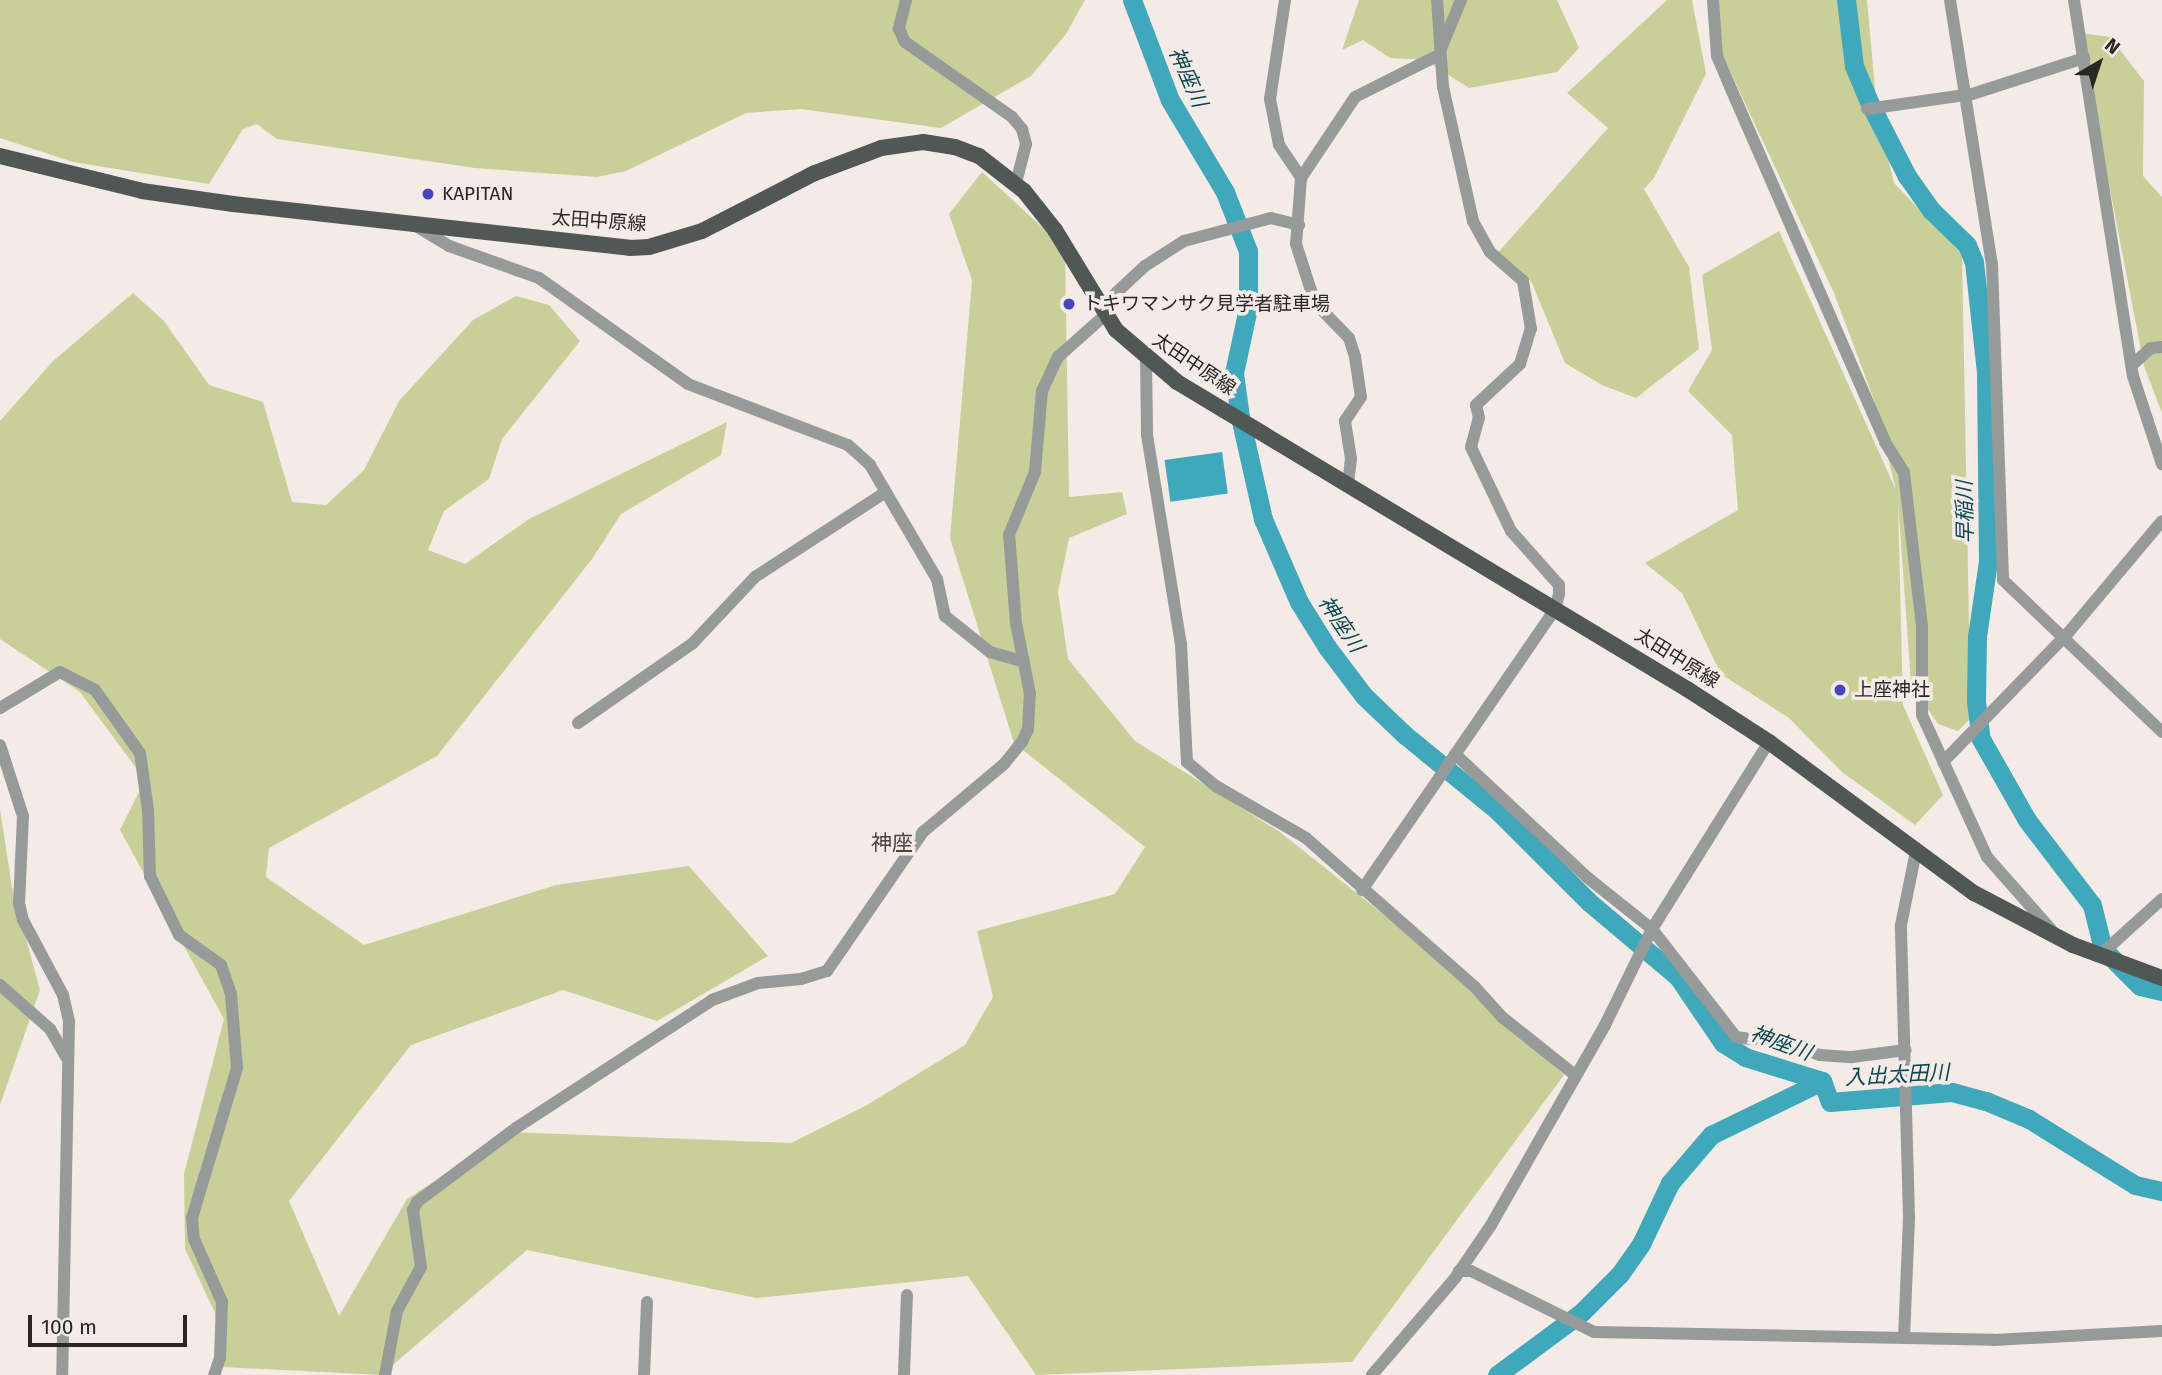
<!DOCTYPE html>
<html>
<head>
<meta charset="utf-8">
<style>
	body { margin:0 }
	#map { position:relative; width:2162px; height:1375px; overflow:hidden; background:#f4ebe6; font-family:"Fira Sans","Noto Sans JP",sans-serif }
	div>[style] { position:absolute }
	[style*='--x'] { left:calc(var(--x)*1px); top:calc(var(--y)*1px); width:calc(var(--w)*1px); rotate:calc(var(--a)*1deg) }
	.green>* { inset:0; background:#c9cf98 }
	.water>* { inset:0; background:#3fa8ba; transform-origin:0 0 }
	.river>* { height:19px; margin:-9.5px; padding:0 9.5px; transform-origin:9.5px; border-radius:9.5px; background:#3fa8ba }
	.minor>* { height:12px; margin:-6px; padding:0 6px; transform-origin:6px; border-radius:6px; background:#969b99 }
	.major>* { height:16px; margin:-8px; padding:0 8px; transform-origin:8px; border-radius:8px; background:#505856 }
	.dots>* { width:19px; height:19px; translate:-50% -50%; box-sizing:border-box; border:4px solid #f4ebe6; border-radius:50% }
	span { translate:-50% -50%; white-space:nowrap; text-align:center; line-height:1.15; -webkit-text-stroke:7px #f4ebe6; paint-order:stroke }
	.poi-label { font-size:19px; color:#292624 }
	.left { translate:0 -50%; text-align:left }
	.street-label { font-size:19px; color:#292624 }
	.water-label { font-size:21px; color:#084852; font-style:italic }
	.neighbourhood-label { font-size:21px; color:#4a433f }
	.north { position:absolute; left:2064px; top:28px; width:70px; height:70px; -webkit-text-stroke:5px #f4ebe6; paint-order:stroke; rotate:39deg; font-size:19px; font-weight:700; line-height:28px; text-align:center; color:#292624 }
	.north::after { content:''; display:block; margin:auto; width:24px; height:32px; background:#292624; clip-path:polygon(50% 0,100% 100%,50% 72%,0 100%) }
	.scale { position:absolute; left:28px; top:1315px; width:159px; height:32px; box-sizing:border-box; border:4px solid #292624; border-top:0; padding-left:9px; font-size:21px; line-height:24px; white-space:nowrap; color:#292624; -webkit-text-stroke:5px #f4ebe6; paint-order:stroke }
</style>
</head>
<body>
<div id="map">
	<div class="green">
		<i style="clip-path:polygon(0 0,1085px 0,1066px 34px,1031px 76px,941px 128px,801px 109px,746px 113px,626px 171px,597px 177px,475px 168px,277px 139px,257px 124px,243px 129px,209px 184px,73px 162px,0 138px)"></i>
		<i style="clip-path:polygon(1359px 0,1557px 0,1579px 48px,1557px 72px,1469px 88px,1425px 60px,1390px 58px,1363px 40px,1342px 50px)"></i>
		<i style="clip-path:polygon(1667px 0,1692px 0,1706px 74px,1654px 178px,1644px 189px,1689px 267px,1699px 349px,1636px 398px,1602px 385px,1565px 363px,1531px 281px,1495px 256px,1608px 128px,1567px 93px)"></i>
		<i style="clip-path:polygon(1707px 0,1867px 0,1877px 111px,1894px 183px,1962px 254px,1969px 624px,1981px 708px,1958px 731px,1938px 724px,1911px 685px,1898px 500px,1903px 705px,1943px 795px,1915px 825px,1842px 772px,1789px 718px,1721px 674px,1682px 593px,1645px 563px,1738px 510px,1732px 435px,1688px 391px,1712px 350px,1702px 275px,1779px 231px,1896px 490px,1874px 400px,1834px 293px,1721px 52px)"></i>
		<i style="clip-path:polygon(2080px 33px,2110px 37px,2144px 81px,2143px 176px,2162px 197px,2162px 413px,2144px 366px)"></i>
		<i style="clip-path:polygon(982px 172px,1065px 248px,1069px 497px,1122px 492px,1127px 514px,1069px 538px,1058px 592px,1068px 659px,1135px 741px,1280px 832px,1477px 989px,1564px 1075px,1352px 1362px,1036px 1375px,968px 1276px,756px 1298px,527px 1250px,381px 1375px,223px 1367px,215px 1313px,185px 1249px,184px 1174px,224px 1019px,120px 830px,145px 780px,80px 692px,0 639px,0 421px,53px 361px,133px 293px,164px 321px,209px 385px,263px 402px,292px 502px,326px 505px,364px 470px,399px 401px,473px 320px,516px 296px,549px 305px,580px 341px,502px 439px,489px 479px,444px 511px,428px 550px,465px 564px,529px 519px,727px 422px,721px 455px,621px 514px,592px 559px,437px 756px,269px 848px,266px 877px,364px 945px,556px 885px,689px 866px,768px 956px,657px 1021px,563px 990px,411px 1045px,289px 1201px,339px 1316px,407px 1199px,510px 1132px,791px 1143px,867px 1105px,965px 1045px,993px 997px,977px 931px,1115px 894px,1145px 847px,1014px 743px,950px 538px,972px 280px,949px 214px)"></i>
		<i style="clip-path:polygon(0 809px,12px 887px,40px 990px,0 1105px)"></i>
	</div>
	<div class="water">
		<i style="left:1222px;top:452px;width:42px;height:58px;rotate:82deg"></i>
	</div>
	<div class="river">
		<i style="--x:1132;--y:0;--w:107;--a:69.2"></i>
		<i style="--x:1170;--y:100;--w:107;--a:59.1"></i>
		<i style="--x:1225;--y:192;--w:63;--a:68.7"></i>
		<i style="--x:1248;--y:251;--w:57;--a:90"></i>
		<i style="--x:1248;--y:308;--w:66;--a:102.2"></i>
		<i style="--x:1234;--y:373;--w:44;--a:82.2"></i>
		<i style="--x:1240;--y:417;--w:105;--a:77.3"></i>
		<i style="--x:1263;--y:519;--w:90;--a:66.6"></i>
		<i style="--x:1299;--y:602;--w:53;--a:58.1"></i>
		<i style="--x:1327;--y:647;--w:61;--a:52.9"></i>
		<i style="--x:1364;--y:696;--w:57;--a:43.6"></i>
		<i style="--x:1405;--y:735;--w:122;--a:39.3"></i>
		<i style="--x:1499;--y:812;--w:127;--a:45"></i>
		<i style="--x:1589;--y:902;--w:116;--a:40.1"></i>
		<i style="--x:1678;--y:977;--w:80;--a:55.7"></i>
		<i style="--x:1723;--y:1043;--w:26;--a:32"></i>
		<i style="--x:1745;--y:1057;--w:81;--a:17.3"></i>
		<i style="--x:1846;--y:0;--w:66;--a:83.1"></i>
		<i style="--x:1854;--y:66;--w:41;--a:67.2"></i>
		<i style="--x:1870;--y:104;--w:81;--a:62.8"></i>
		<i style="--x:1907;--y:176;--w:42;--a:54.8"></i>
		<i style="--x:1931;--y:210;--w:50;--a:44.2"></i>
		<i style="--x:1967;--y:245;--w:18;--a:68"></i>
		<i style="--x:1974;--y:262;--w:112;--a:83.8"></i>
		<i style="--x:1986;--y:373;--w:188;--a:89.4"></i>
		<i style="--x:1988;--y:561;--w:76;--a:98.3"></i>
		<i style="--x:1977;--y:636;--w:65;--a:90.9"></i>
		<i style="--x:1976;--y:701;--w:38;--a:83"></i>
		<i style="--x:1981;--y:739;--w:93;--a:60.4"></i>
		<i style="--x:2027;--y:820;--w:107;--a:52.6"></i>
		<i style="--x:2092;--y:905;--w:45;--a:76"></i>
		<i style="--x:2103;--y:949;--w:52;--a:45"></i>
		<i style="--x:2140;--y:986;--w:23;--a:13"></i>
		<i style="--x:1822;--y:1081;--w:22;--a:69"></i>
		<i style="--x:1830;--y:1102;--w:122;--a:-4.7"></i>
		<i style="--x:1952;--y:1092;--w:35;--a:15"></i>
		<i style="--x:1986;--y:1101;--w:47;--a:22.7"></i>
		<i style="--x:2029;--y:1119;--w:125;--a:31.9"></i>
		<i style="--x:2135;--y:1185;--w:28;--a:13"></i>
		<i style="--x:1497;--y:1375;--w:106;--a:-36.5"></i>
		<i style="--x:1582;--y:1312;--w:54;--a:-45"></i>
		<i style="--x:1620;--y:1274;--w:37;--a:-55"></i>
		<i style="--x:1641;--y:1244;--w:68;--a:-64.6"></i>
		<i style="--x:1670;--y:1183;--w:63;--a:-49.5"></i>
		<i style="--x:1711;--y:1135;--w:123;--a:-25.9"></i>
	</div>
	<div class="minor">
		<i style="--x:906;--y:0;--w:30;--a:104"></i>
		<i style="--x:899;--y:29;--w:14;--a:65"></i>
		<i style="--x:905;--y:42;--w:131;--a:35"></i>
		<i style="--x:1012;--y:117;--w:16;--a:50"></i>
		<i style="--x:1022;--y:129;--w:16;--a:75"></i>
		<i style="--x:1026;--y:144;--w:40;--a:104.4"></i>
		<i style="--x:1285;--y:0;--w:100;--a:98.6"></i>
		<i style="--x:1270;--y:99;--w:47;--a:78.9"></i>
		<i style="--x:1279;--y:145;--w:40;--a:56"></i>
		<i style="--x:1301;--y:178;--w:66;--a:94.3"></i>
		<i style="--x:1296;--y:244;--w:62;--a:72.1"></i>
		<i style="--x:1315;--y:303;--w:49;--a:45.8"></i>
		<i style="--x:1349;--y:338;--w:20;--a:72"></i>
		<i style="--x:1355;--y:357;--w:40;--a:81.5"></i>
		<i style="--x:1361;--y:397;--w:29;--a:124"></i>
		<i style="--x:1345;--y:421;--w:38;--a:81"></i>
		<i style="--x:1351;--y:459;--w:25;--a:97"></i>
		<i style="--x:1713;--y:0;--w:56;--a:85.9"></i>
		<i style="--x:1717;--y:56;--w:28;--a:67"></i>
		<i style="--x:1728;--y:82;--w:393;--a:66.4"></i>
		<i style="--x:1885;--y:442;--w:36;--a:58"></i>
		<i style="--x:1904;--y:473;--w:155;--a:83.3"></i>
		<i style="--x:1922;--y:627;--w:88;--a:90"></i>
		<i style="--x:1922;--y:715;--w:156;--a:65.4"></i>
		<i style="--x:1987;--y:857;--w:104;--a:48.5"></i>
		<i style="--x:1950;--y:0;--w:267;--a:81"></i>
		<i style="--x:1992;--y:264;--w:316;--a:88"></i>
		<i style="--x:2003;--y:580;--w:220;--a:43.7"></i>
		<i style="--x:2074;--y:0;--w:381;--a:81.1"></i>
		<i style="--x:2133;--y:376;--w:93;--a:71.8"></i>
		<i style="--x:1440;--y:51;--w:55;--a:-67.6"></i>
		<i style="--x:1867;--y:109;--w:106;--a:-8.1"></i>
		<i style="--x:1972;--y:94;--w:118;--a:-17.8"></i>
		<i style="--x:1301;--y:178;--w:97;--a:-56.3"></i>
		<i style="--x:1355;--y:97;--w:94;--a:-26.6"></i>
		<i style="--x:416;--y:226;--w:39;--a:31"></i>
		<i style="--x:449;--y:246;--w:96;--a:19.6"></i>
		<i style="--x:539;--y:278;--w:183;--a:35.4"></i>
		<i style="--x:688;--y:384;--w:171;--a:20.9"></i>
		<i style="--x:848;--y:445;--w:30;--a:42"></i>
		<i style="--x:870;--y:465;--w:132;--a:59.6"></i>
		<i style="--x:937;--y:579;--w:38;--a:78"></i>
		<i style="--x:945;--y:616;--w:58;--a:38.7"></i>
		<i style="--x:990;--y:652;--w:35;--a:16"></i>
		<i style="--x:1146;--y:359;--w:76;--a:89.2"></i>
		<i style="--x:1147;--y:435;--w:212;--a:80.8"></i>
		<i style="--x:1181;--y:644;--w:118;--a:87.1"></i>
		<i style="--x:1187;--y:762;--w:38;--a:40"></i>
		<i style="--x:1216;--y:786;--w:104;--a:30"></i>
		<i style="--x:1306;--y:838;--w:224;--a:41.4"></i>
		<i style="--x:1474;--y:986;--w:42;--a:47.9"></i>
		<i style="--x:1502;--y:1017;--w:93;--a:38.5"></i>
		<i style="--x:2132;--y:365;--w:25;--a:-42"></i>
		<i style="--x:2151;--y:348;--w:11;--a:-5"></i>
		<i style="--x:0;--y:708;--w:70;--a:-31"></i>
		<i style="--x:60;--y:672;--w:39;--a:27"></i>
		<i style="--x:95;--y:690;--w:77;--a:54.5"></i>
		<i style="--x:140;--y:753;--w:58;--a:82"></i>
		<i style="--x:148;--y:810;--w:66;--a:88.3"></i>
		<i style="--x:150;--y:876;--w:66;--a:63.8"></i>
		<i style="--x:179;--y:935;--w:52;--a:35.5"></i>
		<i style="--x:221;--y:965;--w:31;--a:71"></i>
		<i style="--x:231;--y:994;--w:74;--a:85.4"></i>
		<i style="--x:237;--y:1068;--w:157;--a:106.7"></i>
		<i style="--x:192;--y:1218;--w:21;--a:85"></i>
		<i style="--x:194;--y:1239;--w:69;--a:66"></i>
		<i style="--x:222;--y:1302;--w:56;--a:92"></i>
		<i style="--x:220;--y:1358;--w:18;--a:109"></i>
		<i style="--x:578;--y:723;--w:140;--a:-34.8"></i>
		<i style="--x:693;--y:643;--w:91;--a:-46.8"></i>
		<i style="--x:755;--y:577;--w:156;--a:-33"></i>
		<i style="--x:0;--y:745;--w:75;--a:72.1"></i>
		<i style="--x:23;--y:816;--w:87;--a:92.6"></i>
		<i style="--x:19;--y:903;--w:17;--a:77"></i>
		<i style="--x:23;--y:920;--w:85;--a:61.9"></i>
		<i style="--x:63;--y:995;--w:28;--a:77"></i>
		<i style="--x:69;--y:1022;--w:353;--a:91.1"></i>
		<i style="--x:1455;--y:754;--w:182;--a:43"></i>
		<i style="--x:1588;--y:878;--w:82;--a:38.6"></i>
		<i style="--x:1652;--y:929;--w:137;--a:52.1"></i>
		<i style="--x:1736;--y:1037;--w:52;--a:7.7"></i>
		<i style="--x:1788;--y:1044;--w:34;--a:19"></i>
		<i style="--x:1820;--y:1055;--w:32;--a:4"></i>
		<i style="--x:1852;--y:1057;--w:54;--a:-7.4"></i>
		<i style="--x:1943;--y:762;--w:180;--a:-45.9"></i>
		<i style="--x:2068;--y:633;--w:146;--a:-50"></i>
		<i style="--x:1362;--y:890;--w:341;--a:-55.5"></i>
		<i style="--x:1555;--y:609;--w:16;--a:-75"></i>
		<i style="--x:1559;--y:594;--w:9;--a:-90"></i>
		<i style="--x:1559;--y:585;--w:72;--a:-131.6"></i>
		<i style="--x:1511;--y:531;--w:93;--a:-115.5"></i>
		<i style="--x:1471;--y:447;--w:30;--a:-75"></i>
		<i style="--x:1479;--y:418;--w:13;--a:-103"></i>
		<i style="--x:1476;--y:405;--w:60;--a:-43"></i>
		<i style="--x:1520;--y:364;--w:37;--a:-73"></i>
		<i style="--x:1531;--y:329;--w:49;--a:-99.5"></i>
		<i style="--x:1523;--y:281;--w:44;--a:-138.7"></i>
		<i style="--x:1490;--y:252;--w:35;--a:-119"></i>
		<i style="--x:1473;--y:221;--w:137;--a:-102.6"></i>
		<i style="--x:1443;--y:87;--w:87;--a:-93.9"></i>
		<i style="--x:2099;--y:956;--w:85;--a:-42.1"></i>
		<i style="--x:0;--y:985;--w:67;--a:41.3"></i>
		<i style="--x:50;--y:1029;--w:32;--a:60"></i>
		<i style="--x:1459;--y:1271;--w:12;--a:0"></i>
		<i style="--x:1471;--y:1271;--w:137;--a:26.4"></i>
		<i style="--x:1594;--y:1332;--w:400;--a:1.1"></i>
		<i style="--x:1994;--y:1340;--w:168;--a:-3.1"></i>
		<i style="--x:1904;--y:1338;--w:121;--a:-87.6"></i>
		<i style="--x:1909;--y:1217;--w:292;--a:-91.6"></i>
		<i style="--x:1901;--y:925;--w:76;--a:-78.5"></i>
		<i style="--x:385;--y:1375;--w:65;--a:-79.4"></i>
		<i style="--x:397;--y:1311;--w:50;--a:-61.4"></i>
		<i style="--x:421;--y:1267;--w:58;--a:-98"></i>
		<i style="--x:413;--y:1210;--w:9;--a:-63"></i>
		<i style="--x:417;--y:1202;--w:124;--a:-36.8"></i>
		<i style="--x:516;--y:1128;--w:234;--a:-33.1"></i>
		<i style="--x:712;--y:1000;--w:49;--a:-20.3"></i>
		<i style="--x:758;--y:983;--w:43;--a:-5.3"></i>
		<i style="--x:801;--y:979;--w:27;--a:-17"></i>
		<i style="--x:827;--y:971;--w:169;--a:-55.4"></i>
		<i style="--x:923;--y:832;--w:106;--a:-40"></i>
		<i style="--x:1004;--y:764;--w:28;--a:-51"></i>
		<i style="--x:1022;--y:742;--w:14;--a:-65"></i>
		<i style="--x:1028;--y:729;--w:35;--a:-87"></i>
		<i style="--x:1030;--y:694;--w:72;--a:-101.2"></i>
		<i style="--x:1016;--y:623;--w:88;--a:-94.5"></i>
		<i style="--x:1009;--y:535;--w:68;--a:-67.6"></i>
		<i style="--x:1035;--y:472;--w:81;--a:-85.1"></i>
		<i style="--x:1042;--y:391;--w:38;--a:-65"></i>
		<i style="--x:1058;--y:357;--w:62;--a:-41.7"></i>
		<i style="--x:1104;--y:316;--w:26;--a:-62"></i>
		<i style="--x:1116;--y:293;--w:40;--a:-43"></i>
		<i style="--x:1145;--y:266;--w:46;--a:-32.7"></i>
		<i style="--x:1184;--y:241;--w:90;--a:-14.8"></i>
		<i style="--x:1271;--y:218;--w:29;--a:14"></i>
		<i style="--x:644;--y:1375;--w:73;--a:-87.6"></i>
		<i style="--x:904;--y:1375;--w:80;--a:-87.9"></i>
		<i style="--x:1372;--y:1375;--w:128;--a:-49.4"></i>
		<i style="--x:1455;--y:1278;--w:64;--a:-55.8"></i>
		<i style="--x:1491;--y:1225;--w:230;--a:-60.3"></i>
		<i style="--x:1605;--y:1025;--w:107;--a:-63.9"></i>
		<i style="--x:1652;--y:929;--w:221;--a:-58"></i>
	</div>
	<div class="major">
		<i style="--x:0;--y:156;--w:146;--a:13.8"></i>
		<i style="--x:142;--y:191;--w:92;--a:8.1"></i>
		<i style="--x:233;--y:204;--w:399;--a:6.3"></i>
		<i style="--x:630;--y:248;--w:19;--a:-3"></i>
		<i style="--x:649;--y:247;--w:55;--a:-16.8"></i>
		<i style="--x:702;--y:231;--w:127;--a:-27.2"></i>
		<i style="--x:815;--y:173;--w:71;--a:-20.7"></i>
		<i style="--x:881;--y:148;--w:42;--a:-8.1"></i>
		<i style="--x:923;--y:142;--w:32;--a:9"></i>
		<i style="--x:955;--y:147;--w:26;--a:21"></i>
		<i style="--x:979;--y:156;--w:57;--a:37.9"></i>
		<i style="--x:1024;--y:191;--w:50;--a:51.5"></i>
		<i style="--x:1055;--y:230;--w:117;--a:58.6"></i>
		<i style="--x:1116;--y:330;--w:80;--a:40.4"></i>
		<i style="--x:1177;--y:382;--w:595;--a:31.05"></i>
		<i style="--x:1687;--y:689;--w:98;--a:32.9"></i>
		<i style="--x:1769;--y:742;--w:255;--a:36.4"></i>
		<i style="--x:1974;--y:893;--w:112;--a:27.7"></i>
		<i style="--x:2073;--y:945;--w:95;--a:20.3"></i>
	</div>
	<div class="dots">
		<i style="left:428px;top:194px;background:#4645ba"></i>
		<i style="left:1069px;top:304px;background:#4645ba"></i>
		<i style="left:1840px;top:690px;background:#4645ba"></i>
	</div>
	<div class="poi-label">
		<span class="left" style="left:442px;top:194px">KAPITAN</span>
		<span class="left" style="left:1083px;top:304px">トキワマンサク見学者駐車場</span>
		<span class="left" style="left:1854px;top:690px">上座神社</span>
	</div>
	<div class="street-label">
		<span style="left:599px;top:221px;rotate:4deg">太田中原線</span>
		<span style="left:1194px;top:364px;rotate:34deg">太田中原線</span>
		<span style="left:1677px;top:658px;rotate:32deg">太田中原線</span>
	</div>
	<div class="water-label">
		<span style="left:1188px;top:77px;rotate:66deg">神座川</span>
		<span style="left:1965px;top:512px;rotate:-91deg">早稲川</span>
		<span style="left:1341px;top:624px;rotate:56deg">神座川</span>
		<span style="left:1781px;top:1043px;rotate:20deg">神座川</span>
		<span style="left:1897px;top:1075px;rotate:-3deg">入出太田川</span>
	</div>
	<div class="neighbourhood-label">
		<span style="left:892px;top:843px">神座</span>
	</div>
	<div class="north">N</div>
	<div class="scale">100 m</div>
</div>
</body>
</html>
